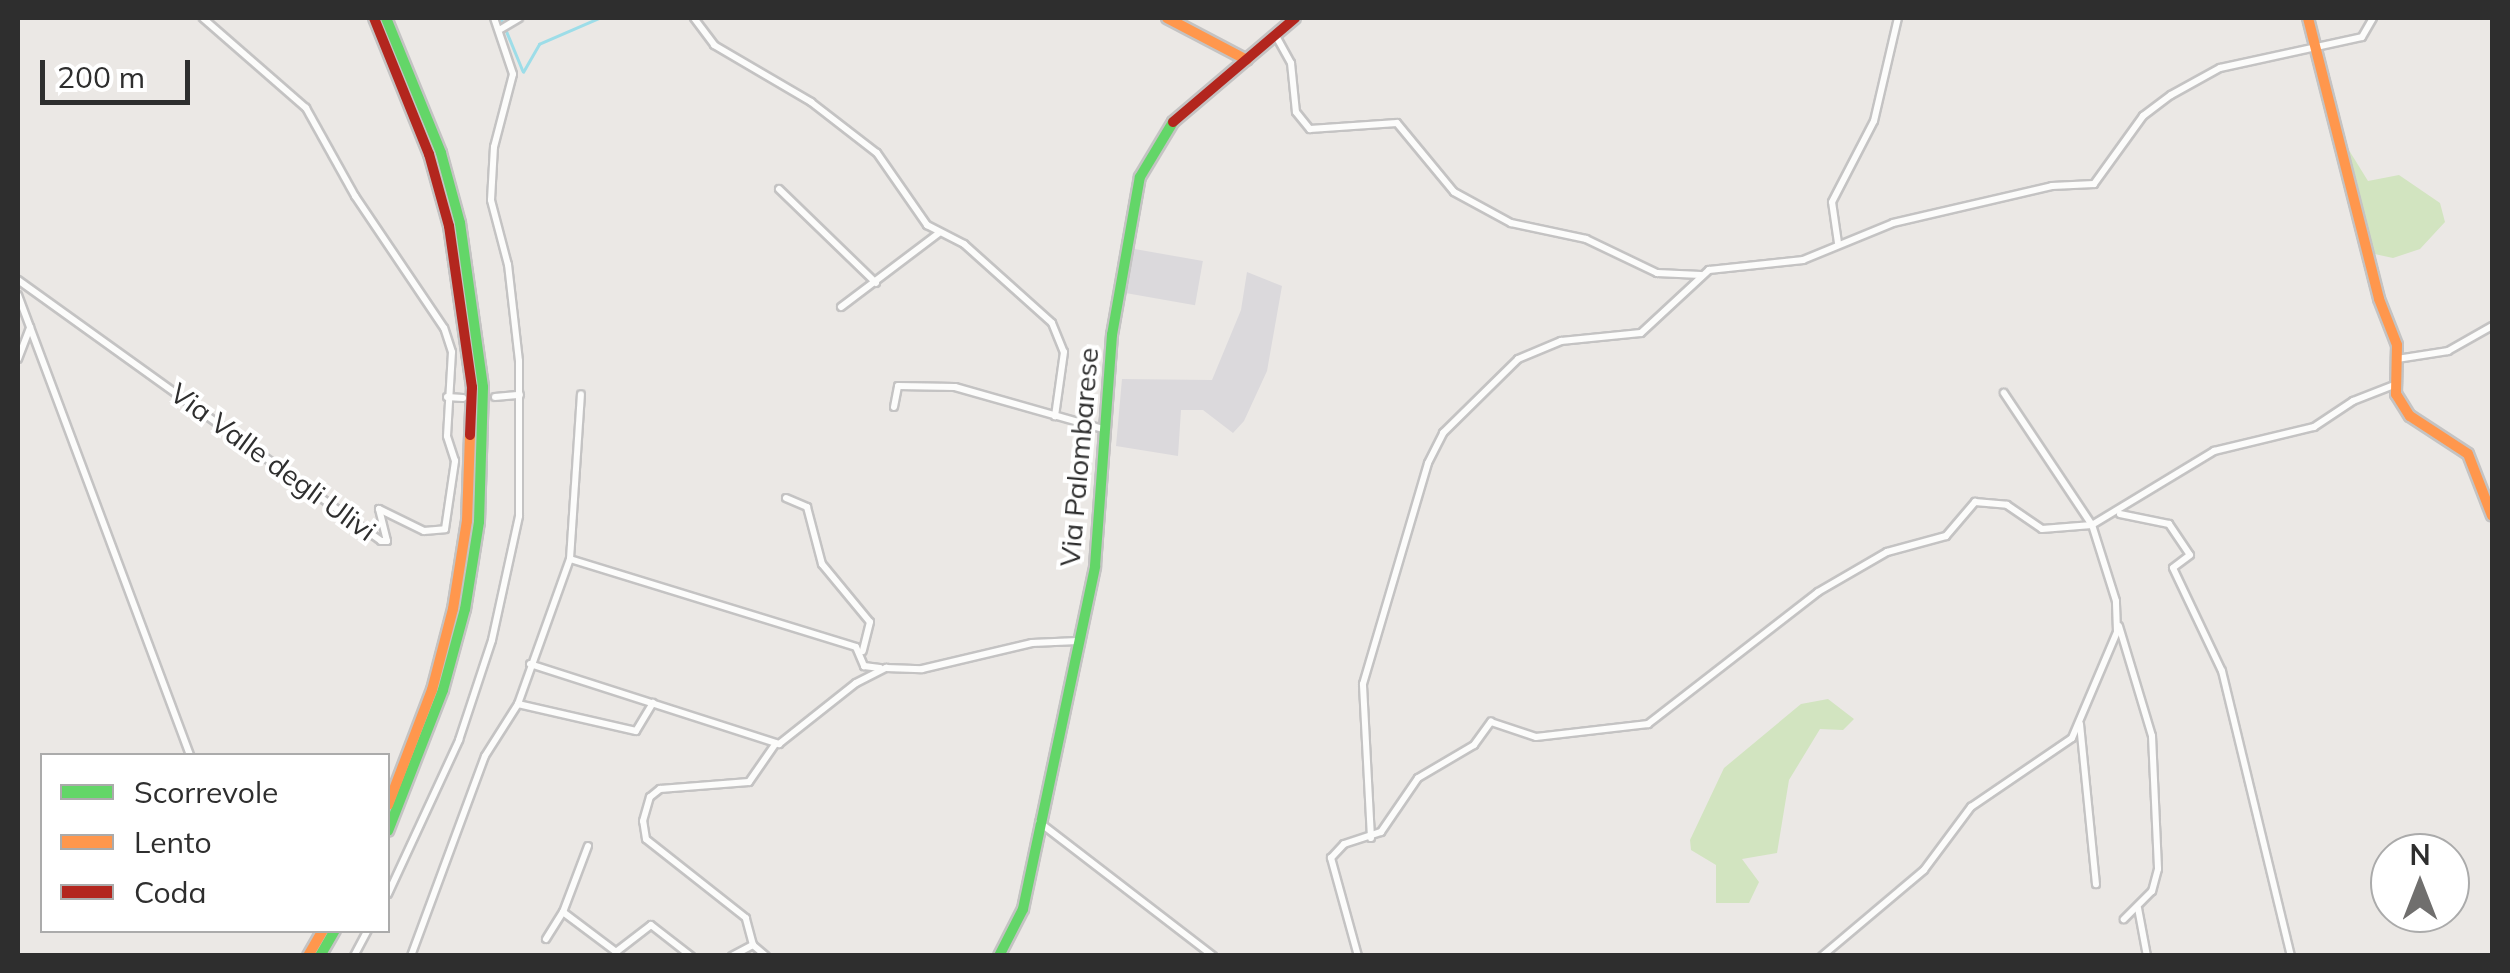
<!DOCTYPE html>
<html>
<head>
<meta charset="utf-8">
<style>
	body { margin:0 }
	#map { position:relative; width:2510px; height:973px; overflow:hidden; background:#ebe8e5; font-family:Mulish,sans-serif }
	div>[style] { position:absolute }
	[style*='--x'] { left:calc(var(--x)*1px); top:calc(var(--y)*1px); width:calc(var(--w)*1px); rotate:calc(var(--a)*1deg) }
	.industrial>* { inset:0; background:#dbd9dc; transform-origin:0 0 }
	.green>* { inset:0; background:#d2e4c0 }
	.stream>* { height:2.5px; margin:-1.25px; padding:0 1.25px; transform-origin:1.25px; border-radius:1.25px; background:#9ddde8 }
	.roads { filter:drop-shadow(2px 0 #c4c3c3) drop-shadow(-2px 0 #c4c3c3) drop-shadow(0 2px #c4c3c3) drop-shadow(0 -2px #c4c3c3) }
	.street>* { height:6px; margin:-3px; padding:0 3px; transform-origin:3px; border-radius:3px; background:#fcfcfb }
	.fast>* { height:10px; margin:-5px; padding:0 5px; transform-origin:5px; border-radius:5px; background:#63d668 }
	.slow>* { height:10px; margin:-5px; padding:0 5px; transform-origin:5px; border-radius:5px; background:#ff974d }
	.jam>* { height:10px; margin:-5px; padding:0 5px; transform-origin:5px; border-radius:5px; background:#b3261e }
	span { translate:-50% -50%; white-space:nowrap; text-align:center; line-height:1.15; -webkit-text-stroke:8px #fff; paint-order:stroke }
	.street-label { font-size:28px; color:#2e2e2e }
	.frame { position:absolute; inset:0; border:20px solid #2e2e2e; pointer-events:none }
	.legend { position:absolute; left:40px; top:753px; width:350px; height:180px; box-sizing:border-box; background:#fff; border:2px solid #ababab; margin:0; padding:12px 18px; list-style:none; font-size:30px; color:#2e2e2e }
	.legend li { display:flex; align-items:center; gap:20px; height:50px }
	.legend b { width:50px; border:2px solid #ababab }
	.north { position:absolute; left:2370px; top:833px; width:100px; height:100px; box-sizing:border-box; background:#fff; border:2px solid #ababab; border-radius:50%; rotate:0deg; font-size:28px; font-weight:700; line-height:40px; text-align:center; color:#2e2e2e }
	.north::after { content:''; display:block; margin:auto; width:35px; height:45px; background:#706f6e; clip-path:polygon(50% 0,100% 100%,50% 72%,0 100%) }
	.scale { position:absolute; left:40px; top:60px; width:150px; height:45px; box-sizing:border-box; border:5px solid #2e2e2e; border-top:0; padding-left:12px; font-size:30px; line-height:35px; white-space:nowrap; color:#2e2e2e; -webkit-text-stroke:8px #fff; paint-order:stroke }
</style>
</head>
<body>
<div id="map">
	<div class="industrial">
		<i style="left:1129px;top:248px;width:75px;height:45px;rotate:10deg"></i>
		<i style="clip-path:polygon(1247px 272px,1282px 286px,1267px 371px,1244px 421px,1233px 433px,1203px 410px,1181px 410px,1178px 456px,1116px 446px,1122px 379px,1212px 380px,1241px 310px)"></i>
	</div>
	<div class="green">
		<i style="clip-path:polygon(2347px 147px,2368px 181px,2399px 175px,2440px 203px,2445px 222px,2420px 249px,2393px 258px,2370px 253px)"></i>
		<i style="clip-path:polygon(1828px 699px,1854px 719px,1843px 730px,1820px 729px,1789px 780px,1777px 853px,1742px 859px,1759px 882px,1749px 903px,1716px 903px,1716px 865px,1691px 850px,1690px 840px,1724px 768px,1801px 704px)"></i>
	</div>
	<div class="stream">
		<i style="--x:501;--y:18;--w:57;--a:67.5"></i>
		<i style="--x:523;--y:72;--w:32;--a:-60"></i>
		<i style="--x:539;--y:44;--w:65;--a:-23.4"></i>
	</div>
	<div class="roads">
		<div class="street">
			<i style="--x:694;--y:18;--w:34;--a:53"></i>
			<i style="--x:714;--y:45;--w:113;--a:30.4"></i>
			<i style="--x:811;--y:102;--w:83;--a:37.7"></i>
			<i style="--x:877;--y:153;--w:88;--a:55.2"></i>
			<i style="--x:927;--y:225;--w:42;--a:27.2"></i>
			<i style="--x:964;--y:244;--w:118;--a:41.9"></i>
			<i style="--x:1052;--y:323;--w:31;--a:68"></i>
			<i style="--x:1064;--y:352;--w:65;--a:98"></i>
			<i style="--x:501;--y:29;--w:21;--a:-31"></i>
			<i style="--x:1276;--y:36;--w:31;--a:61"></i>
			<i style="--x:1291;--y:63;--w:49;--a:84.2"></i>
			<i style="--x:1296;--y:112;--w:22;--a:51"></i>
			<i style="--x:1310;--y:129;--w:87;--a:-3.9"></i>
			<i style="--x:1397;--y:123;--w:89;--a:50.4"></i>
			<i style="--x:1454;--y:192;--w:65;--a:28.5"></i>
			<i style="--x:1511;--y:223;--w:77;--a:12"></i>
			<i style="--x:1586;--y:239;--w:79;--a:25.6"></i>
			<i style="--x:1657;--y:273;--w:44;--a:2.6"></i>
			<i style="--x:779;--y:189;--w:135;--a:44.1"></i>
			<i style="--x:1838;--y:243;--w:41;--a:-98.3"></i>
			<i style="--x:1832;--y:202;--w:91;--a:-62.6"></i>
			<i style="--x:1874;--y:121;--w:106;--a:-76.9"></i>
			<i style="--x:18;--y:280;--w:447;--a:35.7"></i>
			<i style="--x:381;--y:541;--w:6;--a:0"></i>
			<i style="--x:387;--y:541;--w:33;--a:-104"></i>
			<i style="--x:379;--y:509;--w:50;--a:26.1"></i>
			<i style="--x:424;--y:531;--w:21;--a:-5"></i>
			<i style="--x:445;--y:529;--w:69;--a:-81.6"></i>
			<i style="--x:455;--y:461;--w:26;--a:-108"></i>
			<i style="--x:447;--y:436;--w:84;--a:-86.6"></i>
			<i style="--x:452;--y:352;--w:25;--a:-108"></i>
			<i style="--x:444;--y:328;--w:159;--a:-124"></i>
			<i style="--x:355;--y:196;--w:101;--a:-119.1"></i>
			<i style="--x:306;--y:108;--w:137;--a:-138.9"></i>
			<i style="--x:18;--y:295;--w:492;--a:69.5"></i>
			<i style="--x:841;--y:307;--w:123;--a:-37.1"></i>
			<i style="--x:18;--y:359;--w:34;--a:-69"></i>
			<i style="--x:2397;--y:359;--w:52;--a:-8.9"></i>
			<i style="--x:2448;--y:351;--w:51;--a:-29.6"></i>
			<i style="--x:447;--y:397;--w:16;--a:4"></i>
			<i style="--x:495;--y:397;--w:25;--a:-5"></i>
			<i style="--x:894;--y:407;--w:21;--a:-79"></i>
			<i style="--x:898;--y:386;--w:57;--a:1"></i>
			<i style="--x:955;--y:387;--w:158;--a:15.8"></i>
			<i style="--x:786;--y:498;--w:23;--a:23"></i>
			<i style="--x:807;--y:507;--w:59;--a:75.3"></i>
			<i style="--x:822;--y:564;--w:75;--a:50.4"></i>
			<i style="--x:870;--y:622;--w:30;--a:104"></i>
			<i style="--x:2120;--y:514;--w:50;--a:11.5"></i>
			<i style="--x:2169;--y:524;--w:37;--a:56"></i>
			<i style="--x:2190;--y:555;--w:21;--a:143"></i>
			<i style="--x:2173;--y:568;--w:114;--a:64.6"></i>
			<i style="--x:2222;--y:671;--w:293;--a:76.4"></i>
			<i style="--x:570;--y:559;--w:299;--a:17.1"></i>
			<i style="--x:856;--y:647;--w:21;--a:67"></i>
			<i style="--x:864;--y:666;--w:16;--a:7"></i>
			<i style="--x:2119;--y:626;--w:115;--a:73.3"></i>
			<i style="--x:2152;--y:736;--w:133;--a:87.4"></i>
			<i style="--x:2158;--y:869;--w:23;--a:105"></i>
			<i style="--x:2152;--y:891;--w:40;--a:135"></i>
			<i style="--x:530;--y:664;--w:262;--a:17.8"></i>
			<i style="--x:779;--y:744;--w:98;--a:-38.4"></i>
			<i style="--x:856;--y:683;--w:34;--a:-27"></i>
			<i style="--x:886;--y:668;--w:36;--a:2"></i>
			<i style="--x:922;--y:669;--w:113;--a:-13.3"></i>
			<i style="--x:1032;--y:643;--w:46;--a:-2.5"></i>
			<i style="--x:518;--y:704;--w:121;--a:12.9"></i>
			<i style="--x:636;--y:731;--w:33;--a:-59"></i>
			<i style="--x:2080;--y:724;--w:161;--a:84.3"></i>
			<i style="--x:1039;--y:822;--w:220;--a:37.6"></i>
			<i style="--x:1371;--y:838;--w:154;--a:-93"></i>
			<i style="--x:1363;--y:684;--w:230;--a:-73.6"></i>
			<i style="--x:1428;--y:463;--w:34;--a:-63"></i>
			<i style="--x:1443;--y:433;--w:105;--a:-44.6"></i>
			<i style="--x:1518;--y:359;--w:47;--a:-22.7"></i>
			<i style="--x:1561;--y:341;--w:80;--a:-5.7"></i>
			<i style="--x:1641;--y:333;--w:93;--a:-42.8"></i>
			<i style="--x:1709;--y:270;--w:95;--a:-6.1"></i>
			<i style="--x:1803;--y:260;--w:97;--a:-22.3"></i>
			<i style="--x:1893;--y:223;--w:163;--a:-13.1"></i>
			<i style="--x:2052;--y:186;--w:42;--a:-2.7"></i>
			<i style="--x:2094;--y:184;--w:84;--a:-54.2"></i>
			<i style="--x:2143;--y:116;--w:35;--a:-37"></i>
			<i style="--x:2171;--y:95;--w:56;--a:-28.9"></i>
			<i style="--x:2220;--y:68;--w:145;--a:-12.3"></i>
			<i style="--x:2362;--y:37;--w:22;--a:-60"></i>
			<i style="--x:588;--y:846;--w:71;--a:110.7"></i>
			<i style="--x:563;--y:912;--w:66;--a:37"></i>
			<i style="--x:616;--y:952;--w:44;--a:-37.6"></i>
			<i style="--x:651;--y:925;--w:51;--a:37.8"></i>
			<i style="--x:388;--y:894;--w:170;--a:-65.2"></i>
			<i style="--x:459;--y:740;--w:105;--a:-71.7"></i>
			<i style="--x:492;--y:640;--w:127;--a:-77.7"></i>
			<i style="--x:519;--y:516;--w:155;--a:-90"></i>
			<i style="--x:519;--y:361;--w:97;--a:-96.5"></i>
			<i style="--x:508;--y:265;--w:67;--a:-104.7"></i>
			<i style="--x:491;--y:200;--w:53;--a:-86.8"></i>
			<i style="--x:494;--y:147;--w:75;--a:-75.4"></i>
			<i style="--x:513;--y:74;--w:59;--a:-108.7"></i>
			<i style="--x:2138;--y:908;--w:49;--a:79.4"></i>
			<i style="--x:546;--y:939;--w:32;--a:-58"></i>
			<i style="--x:753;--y:945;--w:17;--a:40"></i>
			<i style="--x:354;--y:956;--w:30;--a:-62"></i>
			<i style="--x:411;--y:956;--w:213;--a:-69.7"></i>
			<i style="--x:485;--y:756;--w:62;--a:-57.6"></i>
			<i style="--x:518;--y:704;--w:154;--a:-70.3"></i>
			<i style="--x:570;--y:559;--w:165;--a:-86.2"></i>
			<i style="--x:732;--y:956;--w:24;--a:-28"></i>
			<i style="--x:753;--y:945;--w:28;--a:-105"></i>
			<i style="--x:746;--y:918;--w:127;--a:-141.7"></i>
			<i style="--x:646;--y:839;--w:18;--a:-99"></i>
			<i style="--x:643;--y:821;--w:25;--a:-74"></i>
			<i style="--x:650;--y:797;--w:13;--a:-39"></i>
			<i style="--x:660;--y:789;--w:89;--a:-4.5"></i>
			<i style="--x:749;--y:782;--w:47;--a:-55.3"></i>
			<i style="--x:1358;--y:956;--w:102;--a:-105.4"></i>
			<i style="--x:1331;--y:858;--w:19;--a:-47"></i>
			<i style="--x:1344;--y:844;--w:39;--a:-18"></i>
			<i style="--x:1381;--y:832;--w:65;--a:-55.6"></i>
			<i style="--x:1418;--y:778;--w:65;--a:-30.5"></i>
			<i style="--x:1474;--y:745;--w:29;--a:-54"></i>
			<i style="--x:1491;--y:722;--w:47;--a:18.4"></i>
			<i style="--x:1536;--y:737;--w:113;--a:-6.6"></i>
			<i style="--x:1648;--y:724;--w:215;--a:-37.8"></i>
			<i style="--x:1818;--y:592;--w:80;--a:-30.1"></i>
			<i style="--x:1887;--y:552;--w:61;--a:-15.2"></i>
			<i style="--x:1946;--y:536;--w:45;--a:-49.5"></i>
			<i style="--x:1975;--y:502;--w:32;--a:5"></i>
			<i style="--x:2007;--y:505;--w:42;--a:34.4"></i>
			<i style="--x:2042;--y:529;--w:50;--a:-4.6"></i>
			<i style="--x:2092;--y:525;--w:143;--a:-31.2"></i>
			<i style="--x:2214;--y:451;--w:103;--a:-13.5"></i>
			<i style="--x:2314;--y:427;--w:47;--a:-33.7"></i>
			<i style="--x:2353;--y:401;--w:44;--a:-21.3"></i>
			<i style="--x:1822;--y:956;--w:133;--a:-40.1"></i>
			<i style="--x:1924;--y:870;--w:79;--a:-53.3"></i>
			<i style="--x:1971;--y:807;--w:122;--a:-34.3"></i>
			<i style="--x:2072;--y:738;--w:115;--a:-67"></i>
			<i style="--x:2117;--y:632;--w:31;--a:-92"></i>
			<i style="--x:2116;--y:601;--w:80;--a:-107.5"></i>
			<i style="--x:2092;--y:525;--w:159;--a:-123.7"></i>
		</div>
		<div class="fast">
			<i style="--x:386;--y:18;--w:146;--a:67.8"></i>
			<i style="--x:441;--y:153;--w:73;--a:74.8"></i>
			<i style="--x:460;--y:223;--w:166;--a:82"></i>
			<i style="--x:483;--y:387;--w:135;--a:91.7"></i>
			<i style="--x:479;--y:522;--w:88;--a:99.1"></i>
			<i style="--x:465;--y:609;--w:84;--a:105.2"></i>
			<i style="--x:443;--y:690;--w:151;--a:111.3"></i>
			<i style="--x:320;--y:956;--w:30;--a:-60"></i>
			<i style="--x:999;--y:956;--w:53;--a:-62.9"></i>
			<i style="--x:1023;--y:909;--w:350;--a:-78.1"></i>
			<i style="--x:1095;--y:566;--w:232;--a:-85.8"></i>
			<i style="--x:1112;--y:335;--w:160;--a:-80"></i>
			<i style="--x:1140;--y:177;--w:64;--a:-59"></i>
		</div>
		<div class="slow">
			<i style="--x:1167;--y:18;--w:90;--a:27.7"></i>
			<i style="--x:2308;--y:18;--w:290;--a:75.8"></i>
			<i style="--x:2379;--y:299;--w:49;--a:68.6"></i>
			<i style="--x:2397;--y:345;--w:49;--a:91.2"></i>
			<i style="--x:2396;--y:394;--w:26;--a:58"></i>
			<i style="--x:2410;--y:416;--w:69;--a:33.2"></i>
			<i style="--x:2468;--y:454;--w:66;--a:68.8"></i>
			<i style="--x:388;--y:805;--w:123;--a:-69.1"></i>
			<i style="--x:432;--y:690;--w:84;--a:-75.5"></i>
			<i style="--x:453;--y:609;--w:89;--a:-81"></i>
			<i style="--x:467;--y:521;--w:86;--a:-88"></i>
			<i style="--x:308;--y:956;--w:30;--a:-60"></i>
		</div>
		<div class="jam">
			<i style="--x:374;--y:18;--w:147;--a:68"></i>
			<i style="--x:429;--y:154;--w:75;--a:74.5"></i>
			<i style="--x:449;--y:226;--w:163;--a:81.9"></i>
			<i style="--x:472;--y:387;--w:48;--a:92.4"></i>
			<i style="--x:1173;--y:122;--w:160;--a:-40.4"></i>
		</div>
	</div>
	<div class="street-label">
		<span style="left:1079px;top:457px;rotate:-85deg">Via Palombarese</span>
		<span style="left:273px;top:462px;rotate:36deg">Via Valle degli Ulivi</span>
	</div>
	<div class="frame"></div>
	<ul class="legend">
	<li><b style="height:12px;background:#63d668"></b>Scorrevole</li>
	<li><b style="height:12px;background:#ff974d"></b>Lento</li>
	<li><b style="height:12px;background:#b3261e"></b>Coda</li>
	</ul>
	<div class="north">N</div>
	<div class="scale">200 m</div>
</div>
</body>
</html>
